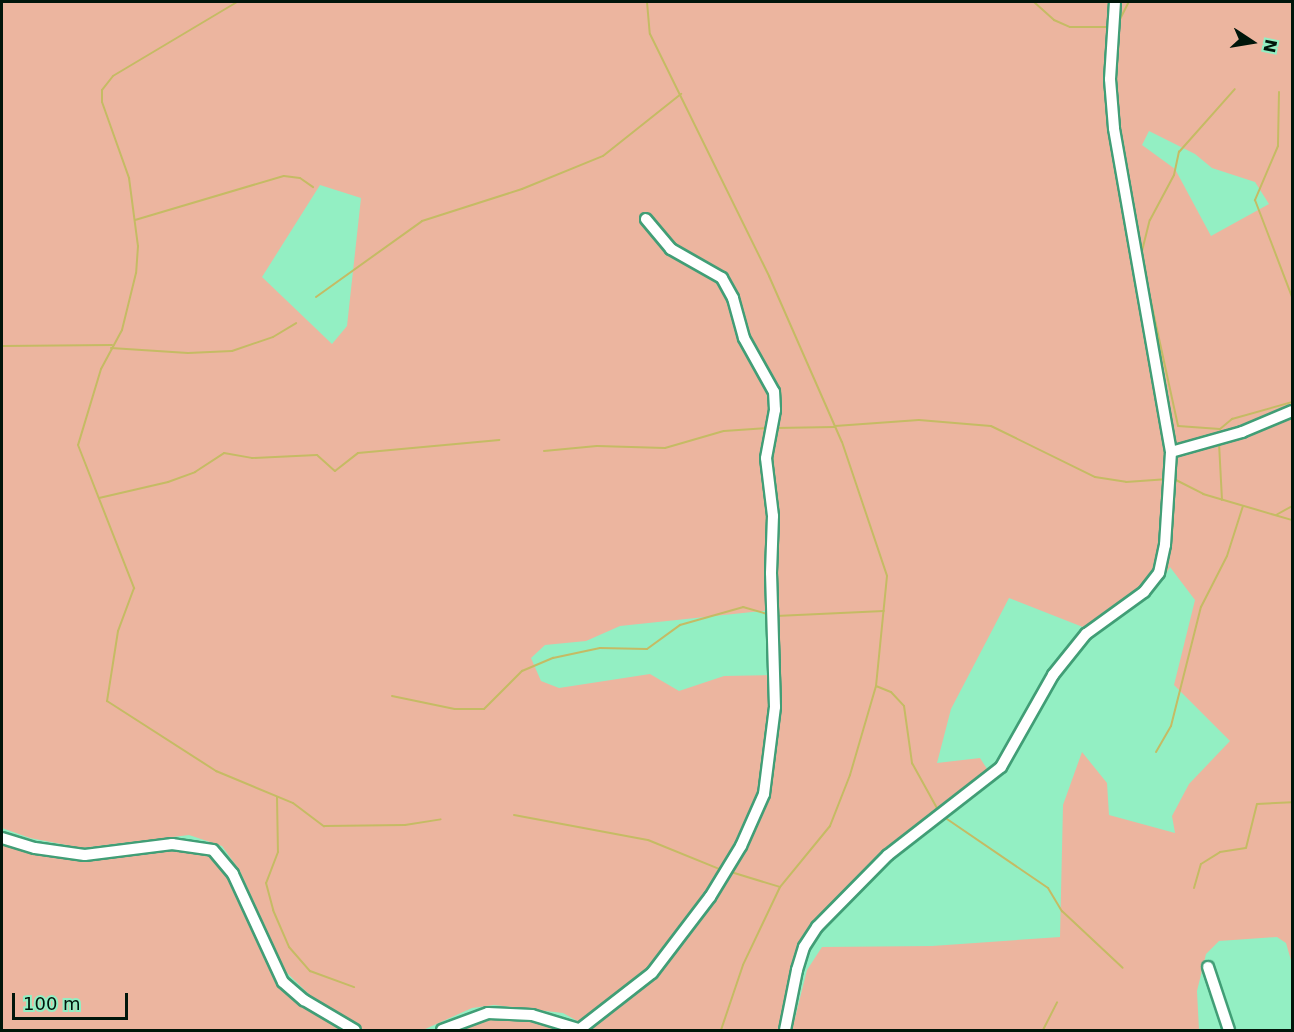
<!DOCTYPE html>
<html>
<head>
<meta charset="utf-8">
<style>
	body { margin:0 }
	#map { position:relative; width:1294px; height:1032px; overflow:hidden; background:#93efc3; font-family:"DejaVu Sans",sans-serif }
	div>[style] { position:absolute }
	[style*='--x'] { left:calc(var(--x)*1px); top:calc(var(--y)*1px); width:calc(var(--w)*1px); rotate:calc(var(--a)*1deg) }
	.green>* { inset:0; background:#ecb59f }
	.stream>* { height:2px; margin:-1px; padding:0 1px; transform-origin:1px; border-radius:1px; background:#c5bb64 }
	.roads { filter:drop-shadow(2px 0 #419e76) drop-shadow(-2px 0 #419e76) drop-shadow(0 2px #419e76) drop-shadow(0 -2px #419e76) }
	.minor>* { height:10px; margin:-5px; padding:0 5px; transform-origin:5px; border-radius:5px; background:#fff }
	span { translate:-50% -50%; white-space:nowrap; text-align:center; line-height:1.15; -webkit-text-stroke:4.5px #93efc3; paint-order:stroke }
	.frame { position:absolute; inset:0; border:3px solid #00160b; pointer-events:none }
	.north { position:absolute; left:1222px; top:12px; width:60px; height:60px; -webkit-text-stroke:4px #93efc3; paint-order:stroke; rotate:102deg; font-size:16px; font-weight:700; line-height:24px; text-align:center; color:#00160b }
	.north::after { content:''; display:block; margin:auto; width:21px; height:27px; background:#00160b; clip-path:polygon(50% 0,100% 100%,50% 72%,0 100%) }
	.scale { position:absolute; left:12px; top:993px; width:116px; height:27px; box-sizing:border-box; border:3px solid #00160b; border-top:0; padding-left:8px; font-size:18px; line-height:21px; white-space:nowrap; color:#00160b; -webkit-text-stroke:4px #93efc3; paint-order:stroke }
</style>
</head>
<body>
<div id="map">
	<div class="green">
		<i style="clip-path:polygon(evenodd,2px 2px,1292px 2px,1292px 964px,1286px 943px,1277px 937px,1219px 941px,1206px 954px,1197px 991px,1199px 1030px,792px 1030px,807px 970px,822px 947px,932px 946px,1060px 937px,1063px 805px,1082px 752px,1107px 783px,1109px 815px,1175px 833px,1172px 816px,1189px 784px,1230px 741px,1174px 685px,1195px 600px,1170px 567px,1157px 588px,1098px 633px,1009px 598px,951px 709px,937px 763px,980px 758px,989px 772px,880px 855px,840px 901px,794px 967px,780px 1030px,594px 1030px,563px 1013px,494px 1005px,472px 1008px,423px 1030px,364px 1030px,315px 1000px,285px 971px,240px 871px,222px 846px,189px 835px,82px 848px,30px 838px,2px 828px,2px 2px,1149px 131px,1195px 154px,1212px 168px,1255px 182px,1269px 204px,1211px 236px,1175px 169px,1142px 145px,1149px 131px,2px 2px,320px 185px,361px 198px,347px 326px,332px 344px,262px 277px,320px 185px,2px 2px,772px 610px,773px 675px,724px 676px,679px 691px,650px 674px,559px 688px,541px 681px,531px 658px,545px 645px,586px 641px,620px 626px,772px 610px)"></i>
		<i style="clip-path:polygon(2px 841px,82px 859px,162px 847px,215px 855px,230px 876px,275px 978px,292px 997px,342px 1030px,2px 1030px)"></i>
		<i style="clip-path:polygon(496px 1016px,530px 1018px,574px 1030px,451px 1030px,475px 1020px)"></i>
	</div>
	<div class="stream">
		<i style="--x:237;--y:2;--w:144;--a:149.2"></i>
		<i style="--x:113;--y:76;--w:18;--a:128"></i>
		<i style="--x:102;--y:90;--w:12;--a:90"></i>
		<i style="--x:102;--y:102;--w:81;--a:70.4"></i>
		<i style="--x:129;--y:178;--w:69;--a:82.5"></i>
		<i style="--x:138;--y:246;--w:27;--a:94"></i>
		<i style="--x:136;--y:273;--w:59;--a:103.8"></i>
		<i style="--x:122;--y:330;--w:44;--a:118.3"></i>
		<i style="--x:101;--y:369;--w:79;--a:106.8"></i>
		<i style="--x:78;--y:445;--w:154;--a:68.6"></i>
		<i style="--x:134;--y:588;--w:46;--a:110.4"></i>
		<i style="--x:118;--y:631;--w:71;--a:98.9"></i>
		<i style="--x:107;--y:701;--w:130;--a:32.7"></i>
		<i style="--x:216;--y:771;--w:83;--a:22.6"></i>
		<i style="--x:293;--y:803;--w:39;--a:37"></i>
		<i style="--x:324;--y:826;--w:81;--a:-0.7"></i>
		<i style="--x:405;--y:825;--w:36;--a:-9"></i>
		<i style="--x:647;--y:2;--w:32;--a:85"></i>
		<i style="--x:650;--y:34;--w:270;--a:63.8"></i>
		<i style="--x:769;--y:276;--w:181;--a:66.3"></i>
		<i style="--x:842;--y:442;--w:141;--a:71.4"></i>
		<i style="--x:887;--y:576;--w:111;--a:95.7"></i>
		<i style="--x:876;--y:686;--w:93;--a:106.3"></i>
		<i style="--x:850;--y:775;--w:55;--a:111.4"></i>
		<i style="--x:830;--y:826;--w:79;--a:129.3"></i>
		<i style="--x:780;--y:887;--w:86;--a:115.4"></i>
		<i style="--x:743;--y:965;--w:69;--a:108.7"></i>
		<i style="--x:1034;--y:2;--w:27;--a:42"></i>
		<i style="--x:1054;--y:20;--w:17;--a:24"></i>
		<i style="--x:1070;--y:27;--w:40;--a:0"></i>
		<i style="--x:1116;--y:27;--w:28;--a:-63"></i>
		<i style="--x:1279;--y:92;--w:54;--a:91.1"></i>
		<i style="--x:1278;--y:146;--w:59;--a:113.1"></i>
		<i style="--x:1255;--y:200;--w:104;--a:69.1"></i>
		<i style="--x:135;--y:220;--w:155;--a:-16.5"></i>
		<i style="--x:284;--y:176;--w:16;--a:7"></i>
		<i style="--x:300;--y:178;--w:16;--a:35"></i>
		<i style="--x:1141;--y:255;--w:36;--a:-76"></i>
		<i style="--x:1150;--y:220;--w:51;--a:-61.9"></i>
		<i style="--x:1174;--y:175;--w:24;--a:-78"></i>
		<i style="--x:1179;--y:152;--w:84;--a:-48.4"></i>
		<i style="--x:1146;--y:279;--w:150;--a:77.7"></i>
		<i style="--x:1178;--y:426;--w:42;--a:4.1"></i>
		<i style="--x:1220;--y:429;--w:16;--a:-40"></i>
		<i style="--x:1232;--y:419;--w:62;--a:-15.8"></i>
		<i style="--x:316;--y:297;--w:130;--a:-35.6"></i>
		<i style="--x:422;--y:221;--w:105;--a:-17.7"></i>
		<i style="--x:522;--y:189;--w:87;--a:-22.2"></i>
		<i style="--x:603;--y:156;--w:100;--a:-38.5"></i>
		<i style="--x:2;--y:346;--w:110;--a:-0.5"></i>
		<i style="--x:111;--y:348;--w:77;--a:3.7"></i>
		<i style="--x:188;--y:353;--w:44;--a:-2.6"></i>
		<i style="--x:232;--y:351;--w:43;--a:-18.9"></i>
		<i style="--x:273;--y:337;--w:27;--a:-31"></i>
		<i style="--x:835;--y:426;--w:84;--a:-4.1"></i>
		<i style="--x:919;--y:420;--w:72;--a:4.8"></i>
		<i style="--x:991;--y:426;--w:116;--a:26.1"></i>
		<i style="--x:1095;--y:477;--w:31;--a:9"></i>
		<i style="--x:1126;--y:482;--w:39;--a:-4"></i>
		<i style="--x:775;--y:428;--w:60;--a:-1"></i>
		<i style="--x:1219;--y:443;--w:57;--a:87"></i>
		<i style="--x:544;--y:451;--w:53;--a:-5.4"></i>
		<i style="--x:597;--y:446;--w:68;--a:1.7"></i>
		<i style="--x:665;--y:448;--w:61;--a:-16.1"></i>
		<i style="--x:724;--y:431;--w:45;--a:-3.8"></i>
		<i style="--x:1174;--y:479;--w:33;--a:27"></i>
		<i style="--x:1203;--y:494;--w:93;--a:16.3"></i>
		<i style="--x:99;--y:498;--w:71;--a:-13.1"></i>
		<i style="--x:168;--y:482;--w:29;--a:-20"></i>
		<i style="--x:195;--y:472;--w:35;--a:-33"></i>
		<i style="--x:224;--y:453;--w:28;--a:10"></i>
		<i style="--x:252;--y:458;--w:65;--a:-2.6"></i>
		<i style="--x:317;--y:455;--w:24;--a:42"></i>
		<i style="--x:335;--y:471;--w:29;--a:-38"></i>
		<i style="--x:358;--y:453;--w:142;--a:-5.3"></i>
		<i style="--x:1276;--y:515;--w:18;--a:-29"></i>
		<i style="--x:776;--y:616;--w:108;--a:-2.7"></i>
		<i style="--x:876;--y:686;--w:16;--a:22"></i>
		<i style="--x:891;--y:692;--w:19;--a:47"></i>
		<i style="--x:904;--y:706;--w:58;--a:82"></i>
		<i style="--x:912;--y:763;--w:54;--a:61"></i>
		<i style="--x:392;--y:696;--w:64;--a:11.7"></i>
		<i style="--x:455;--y:709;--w:29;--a:0"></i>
		<i style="--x:484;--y:709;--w:54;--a:-45"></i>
		<i style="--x:522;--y:671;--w:34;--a:-23"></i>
		<i style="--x:553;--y:658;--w:48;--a:-12"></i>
		<i style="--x:600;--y:648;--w:47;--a:1.2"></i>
		<i style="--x:647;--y:649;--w:41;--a:-36"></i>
		<i style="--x:680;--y:625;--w:66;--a:-15.9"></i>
		<i style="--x:743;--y:607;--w:26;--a:16"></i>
		<i style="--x:1156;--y:752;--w:30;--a:-60"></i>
		<i style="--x:1171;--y:726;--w:123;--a:-75.9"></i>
		<i style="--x:1201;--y:607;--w:57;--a:-63"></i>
		<i style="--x:1227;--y:556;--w:52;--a:-72.3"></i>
		<i style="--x:277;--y:797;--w:55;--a:89"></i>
		<i style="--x:278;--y:852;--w:33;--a:111"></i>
		<i style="--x:266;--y:883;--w:28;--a:75"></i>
		<i style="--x:273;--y:910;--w:40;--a:66.6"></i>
		<i style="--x:289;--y:947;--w:32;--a:49"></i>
		<i style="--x:310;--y:971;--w:47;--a:20"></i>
		<i style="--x:514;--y:815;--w:136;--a:10.6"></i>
		<i style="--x:648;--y:840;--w:80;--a:22.1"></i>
		<i style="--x:944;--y:817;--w:126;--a:34.3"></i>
		<i style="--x:1048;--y:888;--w:27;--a:59"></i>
		<i style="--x:1062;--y:911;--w:83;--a:43.1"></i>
		<i style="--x:731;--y:872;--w:51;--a:17"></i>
		<i style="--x:1194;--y:888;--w:25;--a:-74"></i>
		<i style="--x:1201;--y:864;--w:22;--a:-32"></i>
		<i style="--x:1220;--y:852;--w:26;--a:-9"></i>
		<i style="--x:1246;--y:848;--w:45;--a:-76"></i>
		<i style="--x:1257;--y:804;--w:35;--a:-3"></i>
		<i style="--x:507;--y:1030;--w:15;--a:0"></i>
		<i style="--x:1043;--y:1030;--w:31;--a:-63"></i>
	</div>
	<div class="roads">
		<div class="minor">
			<i style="--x:1171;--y:452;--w:74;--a:-15.7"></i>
			<i style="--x:1242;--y:432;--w:54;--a:-22.8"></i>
			<i style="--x:2;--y:838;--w:34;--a:17"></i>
			<i style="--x:35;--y:848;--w:50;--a:8"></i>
			<i style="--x:85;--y:855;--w:88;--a:-7.2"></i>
			<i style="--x:172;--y:844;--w:41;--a:8.3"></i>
			<i style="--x:213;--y:850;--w:31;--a:50"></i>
			<i style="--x:233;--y:874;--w:119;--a:65.2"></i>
			<i style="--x:283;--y:982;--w:28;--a:41"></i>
			<i style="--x:304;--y:1000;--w:59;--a:30.5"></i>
			<i style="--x:1208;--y:967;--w:66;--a:71.6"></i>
			<i style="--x:580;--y:1029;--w:91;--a:-37.9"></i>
			<i style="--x:652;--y:973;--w:96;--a:-52.7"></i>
			<i style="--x:710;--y:897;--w:60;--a:-58.7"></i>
			<i style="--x:741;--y:846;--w:57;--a:-66.1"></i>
			<i style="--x:764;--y:794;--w:88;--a:-82.8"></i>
			<i style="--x:775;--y:707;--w:134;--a:-91.7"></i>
			<i style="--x:771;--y:573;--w:57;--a:-88"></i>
			<i style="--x:773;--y:516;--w:58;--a:-96.9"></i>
			<i style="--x:766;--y:458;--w:49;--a:-79.4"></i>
			<i style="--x:775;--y:410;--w:18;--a:-93"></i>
			<i style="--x:774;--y:392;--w:62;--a:-119.1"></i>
			<i style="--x:744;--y:338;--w:41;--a:-105.4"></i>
			<i style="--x:733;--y:298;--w:23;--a:-119"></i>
			<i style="--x:722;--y:278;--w:59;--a:-150.4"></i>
			<i style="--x:671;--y:249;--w:39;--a:-130"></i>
			<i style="--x:442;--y:1030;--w:49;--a:-20.3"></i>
			<i style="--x:488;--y:1013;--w:44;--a:2.6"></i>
			<i style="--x:532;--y:1015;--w:52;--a:16.7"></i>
			<i style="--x:785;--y:1030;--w:61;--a:-78.7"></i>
			<i style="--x:797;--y:970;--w:24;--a:-73"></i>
			<i style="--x:804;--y:947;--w:24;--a:-57"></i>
			<i style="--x:817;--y:927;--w:101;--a:-45.4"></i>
			<i style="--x:888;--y:855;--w:143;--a:-37.9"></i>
			<i style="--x:1001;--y:767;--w:106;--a:-60.5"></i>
			<i style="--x:1053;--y:675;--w:53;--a:-51.2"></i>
			<i style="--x:1086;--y:634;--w:72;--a:-35.9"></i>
			<i style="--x:1144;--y:592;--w:24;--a:-52"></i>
			<i style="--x:1159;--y:573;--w:29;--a:-78"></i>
			<i style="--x:1165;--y:545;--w:93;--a:-86.3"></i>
			<i style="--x:1171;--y:452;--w:329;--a:-100"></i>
			<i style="--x:1114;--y:128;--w:49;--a:-94.7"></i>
			<i style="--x:1110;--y:79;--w:77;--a:-86.3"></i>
		</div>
	</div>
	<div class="frame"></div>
	<div class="north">N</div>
	<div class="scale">100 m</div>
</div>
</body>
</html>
